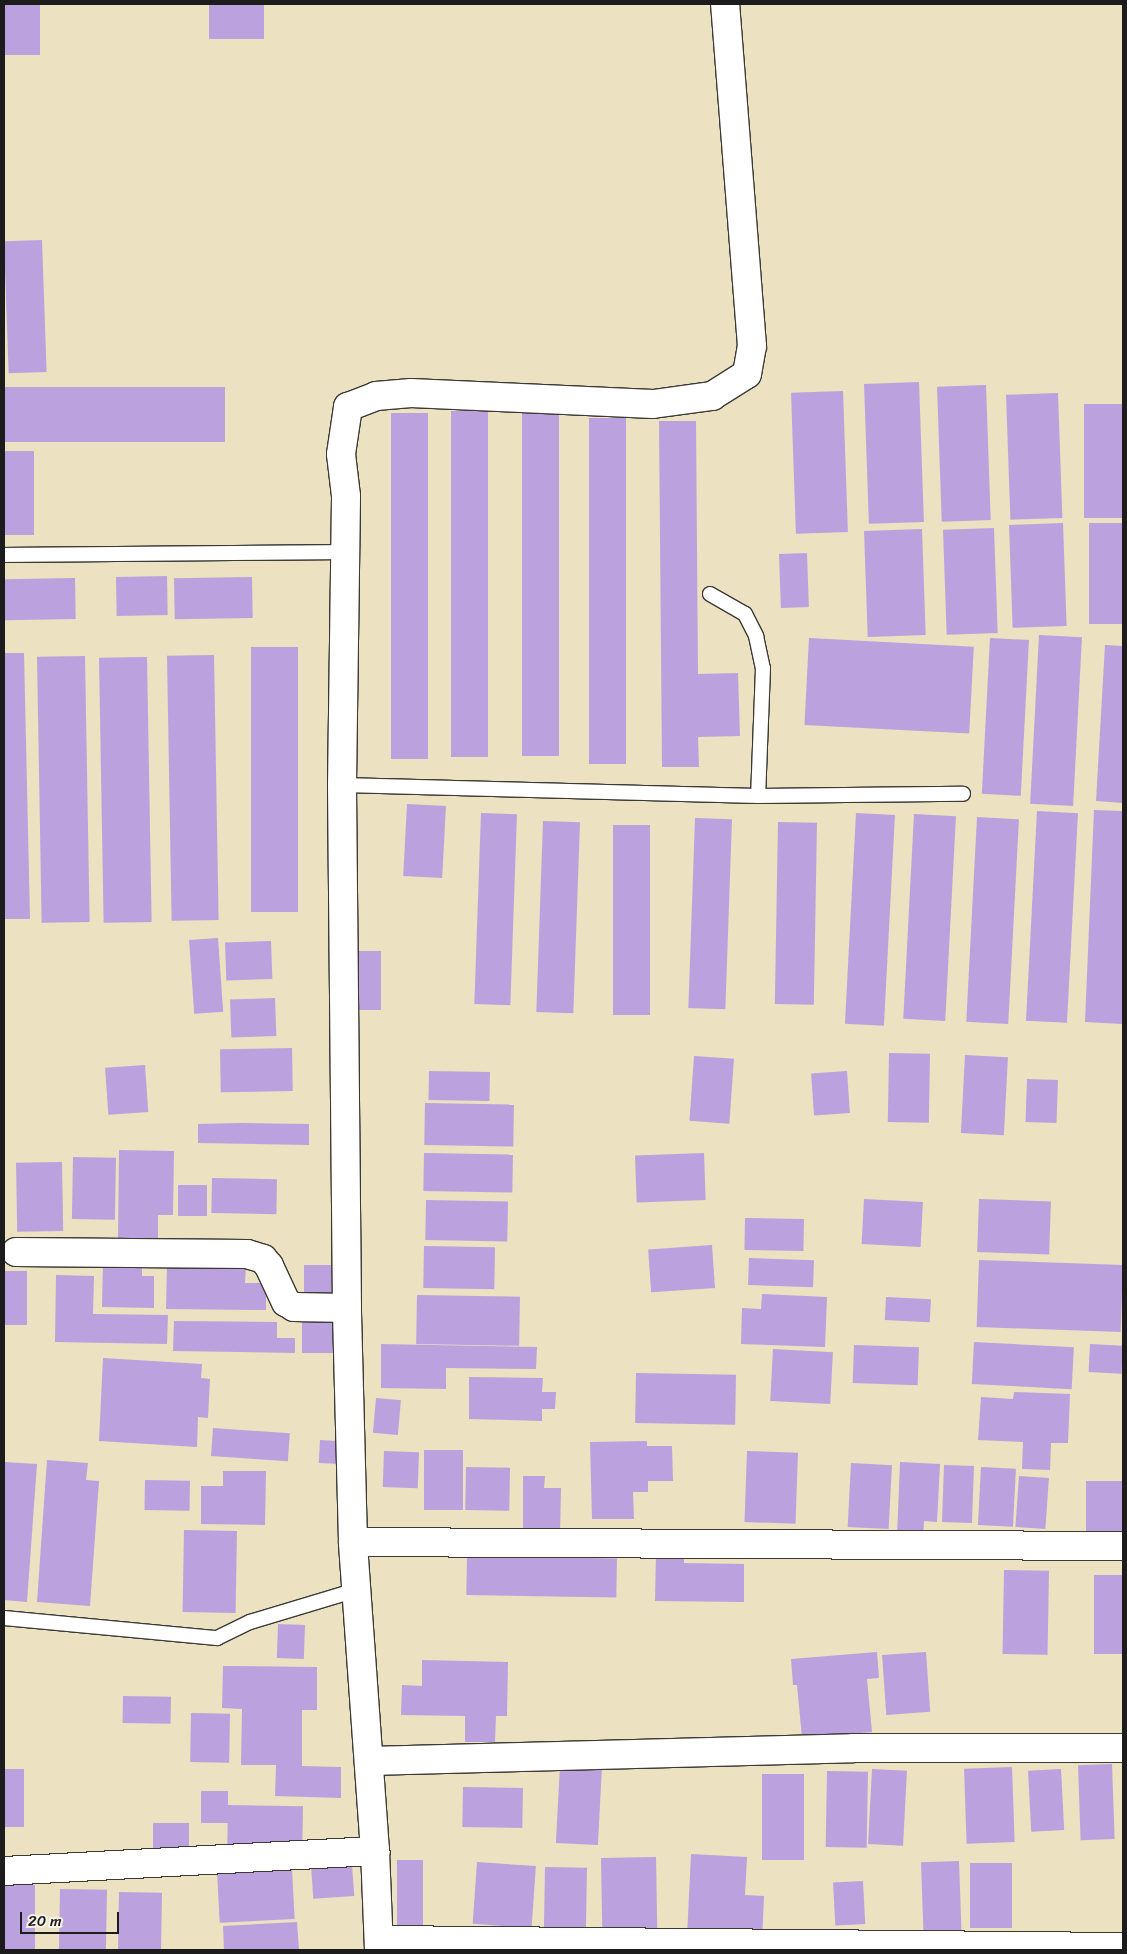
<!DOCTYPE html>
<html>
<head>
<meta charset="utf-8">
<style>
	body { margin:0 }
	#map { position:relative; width:1127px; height:1954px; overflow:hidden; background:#ece1c1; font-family:Sriracha,sans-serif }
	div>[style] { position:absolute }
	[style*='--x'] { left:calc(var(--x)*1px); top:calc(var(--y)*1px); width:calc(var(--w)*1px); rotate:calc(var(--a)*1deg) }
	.building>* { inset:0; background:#bba1dd; transform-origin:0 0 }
	.roads { filter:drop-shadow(1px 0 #3b3a35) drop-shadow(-1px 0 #3b3a35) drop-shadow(0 1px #3b3a35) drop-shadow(0 -1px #3b3a35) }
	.service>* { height:14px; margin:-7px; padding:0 7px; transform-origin:7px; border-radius:7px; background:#fff }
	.minor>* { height:28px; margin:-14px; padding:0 14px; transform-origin:14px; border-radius:14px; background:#fff }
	span { translate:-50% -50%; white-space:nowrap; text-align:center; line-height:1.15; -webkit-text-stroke:4.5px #f7f3e8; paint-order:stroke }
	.frame { position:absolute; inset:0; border:5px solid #1c1c1c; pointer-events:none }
	.scale { position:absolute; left:20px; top:1912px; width:99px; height:22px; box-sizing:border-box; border:2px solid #1c1c1c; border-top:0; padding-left:6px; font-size:15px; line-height:18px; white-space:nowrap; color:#1c1c1c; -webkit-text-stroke:4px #f7f3e8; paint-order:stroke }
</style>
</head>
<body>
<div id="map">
	<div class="building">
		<i style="left:4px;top:4px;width:36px;height:51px"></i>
		<i style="left:209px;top:4px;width:55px;height:35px"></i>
		<i style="left:42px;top:240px;width:132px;height:38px;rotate:88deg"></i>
		<i style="left:919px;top:382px;width:140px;height:55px;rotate:88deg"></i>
		<i style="left:986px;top:385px;width:135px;height:49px;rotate:88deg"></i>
		<i style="left:225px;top:387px;width:55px;height:221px;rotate:90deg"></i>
		<i style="left:843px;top:391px;width:141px;height:52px;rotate:88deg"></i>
		<i style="left:1058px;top:393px;width:125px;height:52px;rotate:88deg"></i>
		<i style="left:1123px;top:404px;width:114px;height:39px;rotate:90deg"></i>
		<i style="left:522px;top:410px;width:37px;height:346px"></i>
		<i style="left:488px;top:411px;width:346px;height:37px;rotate:90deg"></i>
		<i style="left:391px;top:413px;width:37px;height:346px"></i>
		<i style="left:589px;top:418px;width:37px;height:346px"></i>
		<i style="clip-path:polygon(659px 421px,696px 421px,698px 674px,738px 673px,740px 736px,698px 737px,699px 767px,662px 767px)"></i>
		<i style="left:4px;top:451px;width:30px;height:84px"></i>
		<i style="left:1063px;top:523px;width:103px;height:54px;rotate:88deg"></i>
		<i style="left:1123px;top:523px;width:101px;height:34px;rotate:90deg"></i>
		<i style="left:994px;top:528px;width:105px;height:51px;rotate:88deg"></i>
		<i style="left:922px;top:529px;width:106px;height:58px;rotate:88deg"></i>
		<i style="left:807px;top:553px;width:54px;height:28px;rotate:88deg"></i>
		<i style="left:167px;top:576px;width:39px;height:51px;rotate:89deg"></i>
		<i style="left:252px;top:577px;width:41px;height:78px;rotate:89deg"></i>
		<i style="left:75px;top:578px;width:41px;height:71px;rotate:89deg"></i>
		<i style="left:1039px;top:635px;width:43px;height:169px;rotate:3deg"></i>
		<i style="left:809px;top:638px;width:165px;height:87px;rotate:3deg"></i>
		<i style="left:990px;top:638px;width:39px;height:156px;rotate:3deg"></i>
		<i style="clip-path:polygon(1105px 645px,1123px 646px,1123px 803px,1096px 801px)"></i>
		<i style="left:251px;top:647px;width:47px;height:265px"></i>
		<i style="clip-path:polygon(4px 653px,24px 653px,30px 919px,4px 919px)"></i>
		<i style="left:214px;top:655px;width:265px;height:47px;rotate:89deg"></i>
		<i style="left:85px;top:656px;width:266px;height:48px;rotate:89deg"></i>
		<i style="left:147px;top:657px;width:265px;height:48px;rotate:89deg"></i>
		<i style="left:407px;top:804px;width:39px;height:72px;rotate:3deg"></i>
		<i style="clip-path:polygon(1094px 810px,1123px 811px,1123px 1024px,1085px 1022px)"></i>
		<i style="left:1037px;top:811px;width:41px;height:210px;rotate:3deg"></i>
		<i style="left:481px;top:813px;width:36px;height:191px;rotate:2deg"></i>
		<i style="left:856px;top:813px;width:39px;height:211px;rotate:3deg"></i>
		<i style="left:914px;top:814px;width:42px;height:205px;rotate:3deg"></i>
		<i style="left:977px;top:817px;width:42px;height:205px;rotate:3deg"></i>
		<i style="left:695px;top:818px;width:37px;height:190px;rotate:2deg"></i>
		<i style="left:543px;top:821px;width:37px;height:191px;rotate:2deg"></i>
		<i style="left:778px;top:822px;width:39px;height:182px;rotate:1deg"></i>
		<i style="left:613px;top:825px;width:37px;height:190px"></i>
		<i style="left:218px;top:938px;width:74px;height:29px;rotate:86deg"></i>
		<i style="left:271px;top:941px;width:38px;height:46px;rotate:88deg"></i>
		<i style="left:381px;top:951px;width:59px;height:29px;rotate:90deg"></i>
		<i style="left:275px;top:998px;width:38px;height:45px;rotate:88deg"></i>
		<i style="left:292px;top:1048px;width:43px;height:72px;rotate:89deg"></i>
		<i style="left:889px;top:1053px;width:41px;height:69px;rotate:1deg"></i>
		<i style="left:965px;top:1055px;width:43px;height:78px;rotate:3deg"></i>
		<i style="left:694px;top:1056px;width:40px;height:65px;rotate:4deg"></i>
		<i style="left:145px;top:1065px;width:47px;height:40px;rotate:86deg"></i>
		<i style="left:429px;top:1071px;width:61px;height:29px;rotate:1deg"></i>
		<i style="left:847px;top:1071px;width:42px;height:36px;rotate:86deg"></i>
		<i style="left:1027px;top:1079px;width:31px;height:43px;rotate:2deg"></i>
		<i style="left:425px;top:1103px;width:89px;height:42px;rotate:1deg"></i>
		<i style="clip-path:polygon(241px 1123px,309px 1124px,309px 1145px,198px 1143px,198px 1124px)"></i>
		<i style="clip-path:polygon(119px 1150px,174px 1151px,173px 1215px,158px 1215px,158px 1240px,118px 1240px)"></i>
		<i style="left:424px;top:1153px;width:89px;height:38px;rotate:1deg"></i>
		<i style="left:704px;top:1153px;width:47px;height:69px;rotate:88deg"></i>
		<i style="left:73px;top:1157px;width:43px;height:62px;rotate:1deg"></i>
		<i style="left:62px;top:1162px;width:69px;height:46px;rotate:89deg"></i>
		<i style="left:212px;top:1178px;width:65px;height:35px;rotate:1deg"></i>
		<i style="left:178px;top:1185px;width:29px;height:31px"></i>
		<i style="left:864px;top:1199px;width:59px;height:45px;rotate:3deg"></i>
		<i style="left:979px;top:1199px;width:72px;height:53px;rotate:2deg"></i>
		<i style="left:426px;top:1200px;width:82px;height:40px;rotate:1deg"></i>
		<i style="left:745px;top:1218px;width:59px;height:32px;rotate:1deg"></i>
		<i style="left:712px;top:1245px;width:43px;height:64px;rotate:86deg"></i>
		<i style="left:424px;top:1246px;width:71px;height:42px;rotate:1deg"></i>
		<i style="left:749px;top:1258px;width:65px;height:27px;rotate:2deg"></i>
		<i style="left:979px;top:1260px;width:144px;height:67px;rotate:2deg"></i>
		<i style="clip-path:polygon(103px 1261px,142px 1261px,142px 1276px,154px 1276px,154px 1308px,102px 1307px)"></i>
		<i style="clip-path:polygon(167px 1263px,246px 1264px,245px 1283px,266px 1283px,266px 1310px,166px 1309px)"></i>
		<i style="left:304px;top:1265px;width:30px;height:32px"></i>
		<i style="left:4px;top:1271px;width:23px;height:54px"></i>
		<i style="clip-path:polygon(56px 1275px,94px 1276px,93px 1314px,168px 1315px,167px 1344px,55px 1342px)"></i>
		<i style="clip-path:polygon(762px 1294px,827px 1297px,825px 1347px,741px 1344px,742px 1308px,761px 1309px)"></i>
		<i style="left:417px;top:1295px;width:103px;height:49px;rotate:1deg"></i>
		<i style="left:886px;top:1297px;width:45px;height:23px;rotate:3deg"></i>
		<i style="clip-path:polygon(174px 1321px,277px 1322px,277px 1338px,295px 1338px,295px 1353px,173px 1351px)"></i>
		<i style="left:302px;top:1322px;width:32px;height:31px"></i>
		<i style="left:974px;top:1342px;width:100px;height:42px;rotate:3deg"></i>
		<i style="clip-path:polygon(381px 1344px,537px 1347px,536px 1369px,446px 1368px,446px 1389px,381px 1388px)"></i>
		<i style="left:1090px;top:1344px;width:33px;height:28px;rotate:3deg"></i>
		<i style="left:854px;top:1345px;width:65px;height:38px;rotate:2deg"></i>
		<i style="left:773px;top:1349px;width:60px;height:52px;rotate:3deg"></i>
		<i style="clip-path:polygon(103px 1358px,202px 1364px,201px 1378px,210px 1379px,208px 1418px,198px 1417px,197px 1447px,99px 1441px)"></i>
		<i style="left:636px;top:1373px;width:100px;height:50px;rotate:1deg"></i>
		<i style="clip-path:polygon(469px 1377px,543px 1378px,542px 1392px,556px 1392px,555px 1409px,542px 1409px,542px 1421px,469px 1419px)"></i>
		<i style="clip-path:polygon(1014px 1392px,1070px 1394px,1068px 1443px,1051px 1443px,1050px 1470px,1022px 1469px,1023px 1442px,978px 1440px,981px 1397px,1013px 1399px)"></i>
		<i style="left:376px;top:1398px;width:25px;height:35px;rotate:5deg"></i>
		<i style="left:213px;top:1428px;width:77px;height:28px;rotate:4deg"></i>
		<i style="left:320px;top:1440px;width:22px;height:23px;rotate:3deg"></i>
		<i style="clip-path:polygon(647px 1441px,647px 1446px,672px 1446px,673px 1481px,648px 1481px,648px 1492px,633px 1492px,634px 1519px,592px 1519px,590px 1442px)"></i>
		<i style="left:424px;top:1450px;width:39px;height:60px"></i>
		<i style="left:384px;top:1451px;width:35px;height:36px;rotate:2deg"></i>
		<i style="left:747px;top:1451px;width:51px;height:71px;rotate:2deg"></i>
		<i style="clip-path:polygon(47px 1460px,88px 1463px,86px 1480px,99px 1481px,90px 1606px,37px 1602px)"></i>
		<i style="clip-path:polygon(4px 1462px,37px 1464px,27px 1602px,4px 1600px)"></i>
		<i style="clip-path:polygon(900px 1462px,940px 1464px,937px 1522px,924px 1521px,923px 1538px,897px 1537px)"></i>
		<i style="left:851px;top:1463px;width:41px;height:64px;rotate:3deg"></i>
		<i style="left:944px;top:1465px;width:30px;height:57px;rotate:2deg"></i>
		<i style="left:466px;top:1467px;width:44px;height:43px;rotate:1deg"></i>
		<i style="left:981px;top:1467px;width:35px;height:58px;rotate:3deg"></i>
		<i style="clip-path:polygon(223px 1471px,266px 1471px,265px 1525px,201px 1524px,201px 1486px,223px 1486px)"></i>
		<i style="clip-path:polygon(523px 1476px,545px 1476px,544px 1488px,561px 1488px,560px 1535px,523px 1535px)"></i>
		<i style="left:1019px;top:1476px;width:30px;height:51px;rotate:4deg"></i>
		<i style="left:145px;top:1480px;width:45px;height:30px;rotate:1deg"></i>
		<i style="left:1123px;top:1481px;width:52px;height:37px;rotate:90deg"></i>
		<i style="left:184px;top:1530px;width:53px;height:82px;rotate:1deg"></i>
		<i style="clip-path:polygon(656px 1554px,684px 1555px,684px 1563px,744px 1564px,744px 1602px,655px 1601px)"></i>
		<i style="left:467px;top:1556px;width:150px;height:39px;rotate:1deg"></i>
		<i style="left:1004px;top:1570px;width:45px;height:84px;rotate:1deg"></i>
		<i style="left:1123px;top:1575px;width:79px;height:29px;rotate:90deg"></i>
		<i style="left:278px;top:1624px;width:27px;height:34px;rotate:2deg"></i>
		<i style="clip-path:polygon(877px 1652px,879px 1678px,867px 1679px,872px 1732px,802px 1738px,797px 1685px,793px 1685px,791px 1659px)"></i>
		<i style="left:926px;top:1652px;width:60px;height:44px;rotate:86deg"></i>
		<i style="clip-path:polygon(422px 1660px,508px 1662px,507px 1716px,496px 1716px,495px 1742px,465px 1742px,465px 1716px,401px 1715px,402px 1685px,422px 1686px)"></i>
		<i style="clip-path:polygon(223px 1666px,317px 1667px,317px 1710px,302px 1710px,302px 1766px,341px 1767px,341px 1798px,275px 1796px,276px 1765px,241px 1765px,242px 1709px,222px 1708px)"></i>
		<i style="left:123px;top:1696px;width:48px;height:27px;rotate:1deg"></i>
		<i style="left:191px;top:1713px;width:39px;height:49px;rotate:1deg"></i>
		<i style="left:1112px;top:1764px;width:75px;height:34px;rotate:88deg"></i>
		<i style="left:560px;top:1765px;width:42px;height:78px;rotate:3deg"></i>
		<i style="left:1012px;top:1767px;width:75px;height:48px;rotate:88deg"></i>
		<i style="left:4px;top:1769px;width:20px;height:58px"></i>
		<i style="left:872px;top:1769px;width:35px;height:75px;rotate:3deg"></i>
		<i style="left:1061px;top:1769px;width:61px;height:33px;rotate:87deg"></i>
		<i style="left:827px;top:1771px;width:41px;height:76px;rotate:1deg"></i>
		<i style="left:762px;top:1774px;width:42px;height:86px"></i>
		<i style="left:463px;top:1787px;width:60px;height:40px;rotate:1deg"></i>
		<i style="left:201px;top:1791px;width:27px;height:32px"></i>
		<i style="left:228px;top:1805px;width:75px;height:42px;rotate:1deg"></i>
		<i style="left:153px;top:1823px;width:36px;height:28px"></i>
		<i style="clip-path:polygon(691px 1854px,747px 1857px,745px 1895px,764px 1896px,762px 1941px,687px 1937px)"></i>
		<i style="left:656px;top:1857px;width:75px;height:55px;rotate:89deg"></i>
		<i style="left:397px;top:1860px;width:26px;height:74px"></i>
		<i style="left:959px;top:1861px;width:74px;height:38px;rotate:88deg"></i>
		<i style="left:477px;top:1862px;width:59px;height:62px;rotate:4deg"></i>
		<i style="left:970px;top:1863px;width:42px;height:65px"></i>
		<i style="left:352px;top:1864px;width:32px;height:41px;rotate:86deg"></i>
		<i style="left:545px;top:1867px;width:42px;height:61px;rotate:1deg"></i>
		<i style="left:292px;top:1869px;width:50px;height:75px;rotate:87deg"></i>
		<i style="left:863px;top:1881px;width:43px;height:30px;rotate:87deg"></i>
		<i style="left:4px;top:1885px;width:31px;height:65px"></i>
		<i style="left:60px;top:1889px;width:47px;height:61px;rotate:1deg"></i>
		<i style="left:119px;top:1892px;width:43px;height:58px;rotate:1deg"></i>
		<i style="clip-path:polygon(297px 1922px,299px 1950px,224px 1950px,223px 1926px)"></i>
	</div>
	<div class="roads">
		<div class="service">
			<i style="--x:4;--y:555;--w:340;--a:-0.5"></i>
			<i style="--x:710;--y:594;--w:40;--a:29.7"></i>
			<i style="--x:745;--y:614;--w:25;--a:63"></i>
			<i style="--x:756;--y:636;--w:33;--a:78"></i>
			<i style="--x:763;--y:668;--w:128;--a:92.2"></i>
			<i style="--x:342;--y:785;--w:416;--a:1.5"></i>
			<i style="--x:758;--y:796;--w:205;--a:-0.6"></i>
			<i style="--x:4;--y:1618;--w:214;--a:5.4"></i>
			<i style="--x:217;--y:1638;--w:37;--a:-26"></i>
			<i style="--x:250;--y:1622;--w:112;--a:-16.7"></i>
		</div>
		<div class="minor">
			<i style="--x:16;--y:1252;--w:231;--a:0.5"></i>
			<i style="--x:247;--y:1254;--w:17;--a:17"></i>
			<i style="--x:263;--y:1259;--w:9;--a:49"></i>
			<i style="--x:269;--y:1266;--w:40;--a:65"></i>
			<i style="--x:286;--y:1302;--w:9;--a:32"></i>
			<i style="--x:294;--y:1307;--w:53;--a:1.1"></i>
			<i style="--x:353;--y:1542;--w:770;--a:0.3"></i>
			<i style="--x:369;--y:1761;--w:484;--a:-1.5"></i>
			<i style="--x:853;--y:1748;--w:270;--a:0"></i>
			<i style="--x:4;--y:1871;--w:372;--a:-3.1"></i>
			<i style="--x:379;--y:1940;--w:744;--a:0.54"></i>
			<i style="--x:379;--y:1950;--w:99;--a:-92.3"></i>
			<i style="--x:375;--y:1851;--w:310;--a:-94.1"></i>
			<i style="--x:353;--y:1542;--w:234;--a:-91.5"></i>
			<i style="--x:347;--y:1308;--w:523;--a:-90.55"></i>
			<i style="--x:342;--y:785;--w:289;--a:-89.2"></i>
			<i style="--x:346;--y:496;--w:42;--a:-96.8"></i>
			<i style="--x:341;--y:454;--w:48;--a:-81.5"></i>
			<i style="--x:348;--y:407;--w:30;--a:-21"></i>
			<i style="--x:376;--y:396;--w:35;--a:-5"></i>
			<i style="--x:411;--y:393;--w:242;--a:2.6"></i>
			<i style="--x:653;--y:404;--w:60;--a:-7.7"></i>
			<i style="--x:712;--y:396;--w:41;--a:-32.2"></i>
			<i style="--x:747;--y:374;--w:28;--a:-80"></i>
			<i style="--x:752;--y:346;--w:343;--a:-94.5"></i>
		</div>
	</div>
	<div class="frame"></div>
	<div class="scale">20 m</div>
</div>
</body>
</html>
